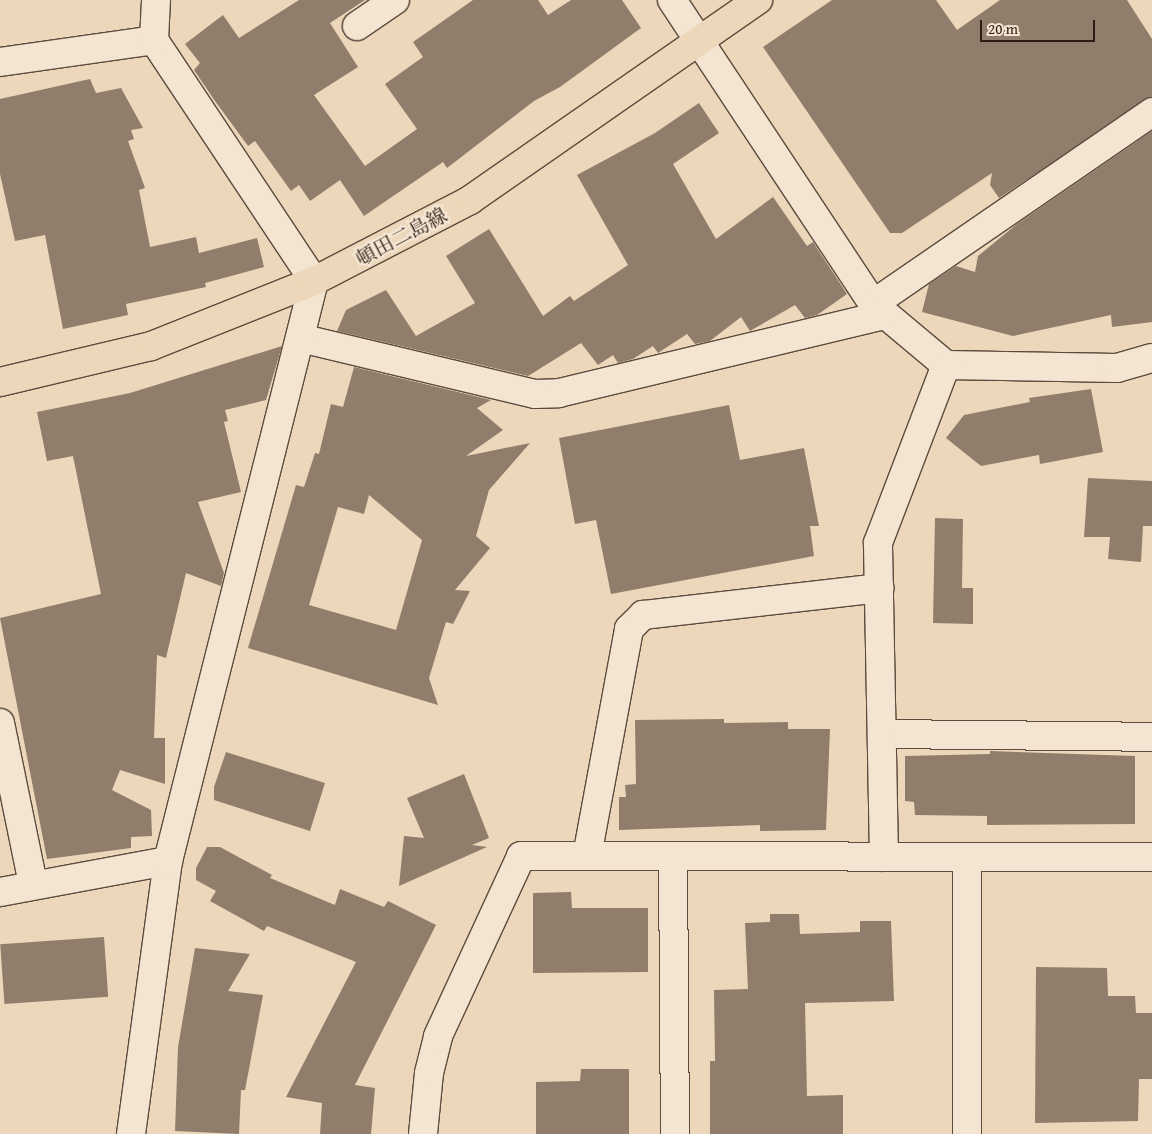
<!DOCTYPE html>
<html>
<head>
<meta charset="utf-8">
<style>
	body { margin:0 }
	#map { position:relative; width:1152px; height:1134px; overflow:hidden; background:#edd7ba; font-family:"Gentium Book Plus","Noto Serif JP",serif }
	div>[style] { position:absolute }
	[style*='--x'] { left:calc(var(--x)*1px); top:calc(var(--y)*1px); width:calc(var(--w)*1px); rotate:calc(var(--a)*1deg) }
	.building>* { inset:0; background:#907d6b; transform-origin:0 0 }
	.roads { filter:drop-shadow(1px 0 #5c4b3e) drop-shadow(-1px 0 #5c4b3e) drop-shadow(0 1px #5c4b3e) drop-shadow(0 -1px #5c4b3e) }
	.minor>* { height:28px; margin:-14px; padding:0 14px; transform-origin:14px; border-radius:14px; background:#f3e5d2 }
	.major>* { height:28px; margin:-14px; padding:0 14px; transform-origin:14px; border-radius:14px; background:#edd7ba }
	span { translate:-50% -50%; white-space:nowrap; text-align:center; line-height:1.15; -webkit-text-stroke:5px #f3e5d2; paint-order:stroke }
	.street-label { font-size:20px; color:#2c1c15 }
	.scale { position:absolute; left:980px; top:20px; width:115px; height:22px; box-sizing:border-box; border:2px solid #2c1c15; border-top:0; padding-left:6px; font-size:15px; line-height:18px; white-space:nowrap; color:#2c1c15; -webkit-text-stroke:4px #f3e5d2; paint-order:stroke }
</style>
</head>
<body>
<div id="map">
	<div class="building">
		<i style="clip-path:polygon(299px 0,365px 0,330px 23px,358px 67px,314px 95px,365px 166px,417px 129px,385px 84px,423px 57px,413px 42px,473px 0,538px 0,548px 15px,571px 0,622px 0,641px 28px,560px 87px,534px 101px,447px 168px,443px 162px,364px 216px,340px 180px,310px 201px,299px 185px,291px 191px,255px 141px,248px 146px,215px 101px,194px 70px,200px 63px,185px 44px,223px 15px,239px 38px)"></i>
		<i style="clip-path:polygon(832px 0,936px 0,957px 30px,1000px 0,1127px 0,1152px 39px,1152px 97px,999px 198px,990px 185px,992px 173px,902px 233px,890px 233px,763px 47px)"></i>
		<i style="clip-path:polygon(90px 79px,96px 93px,121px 88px,143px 128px,131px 130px,134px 139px,128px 141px,145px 188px,139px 190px,150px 247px,196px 237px,199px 253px,257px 238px,264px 267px,205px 283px,206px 287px,126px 304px,128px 315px,63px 329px,45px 235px,15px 241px,0 174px,0 99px)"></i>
		<i style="clip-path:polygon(699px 103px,719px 133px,673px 164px,716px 239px,773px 197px,807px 246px,813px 242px,847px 294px,817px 315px,805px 318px,795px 305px,750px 331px,741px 317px,710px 341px,695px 344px,687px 334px,658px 353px,653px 346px,633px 359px,618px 363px,613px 355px,598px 365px,581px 343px,528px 376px,337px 331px,346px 310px,386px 290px,416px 336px,475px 303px,446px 256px,489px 229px,543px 316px,570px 296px,574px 301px,628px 265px,577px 175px,655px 133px)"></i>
		<i style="clip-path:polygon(1152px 131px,1152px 322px,1112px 327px,1111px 315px,1013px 336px,922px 312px,929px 284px,956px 266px,975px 272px,978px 256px,1017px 224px)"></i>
		<i style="clip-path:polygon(282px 346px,266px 400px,225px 410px,228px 421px,224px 422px,241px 492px,198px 502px,224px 573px,221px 586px,186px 573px,166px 658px,157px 655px,154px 738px,165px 738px,165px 784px,120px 770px,112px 790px,151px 810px,152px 836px,131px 837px,131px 848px,47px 859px,0 618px,101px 594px,73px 456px,47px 461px,37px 412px,130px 393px)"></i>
		<i style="clip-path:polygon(evenodd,354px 367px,491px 400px,477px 408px,503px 430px,466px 456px,530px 443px,489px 490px,476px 536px,490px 548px,455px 590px,470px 591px,453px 624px,446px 622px,429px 678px,438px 705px,248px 648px,296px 485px,304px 487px,315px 453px,319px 454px,331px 404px,343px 407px,354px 367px,369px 495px,422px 540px,396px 630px,309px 605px,338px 507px,364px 514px,369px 495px)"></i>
		<i style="clip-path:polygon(1091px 389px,1103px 452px,1040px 464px,1039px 455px,981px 466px,946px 438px,964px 415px,1030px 402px,1029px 398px)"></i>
		<i style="clip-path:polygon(729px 405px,740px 460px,804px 448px,819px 526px,810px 526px,814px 556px,611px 594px,596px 520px,575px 524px,559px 438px)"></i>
		<i style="clip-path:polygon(1088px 478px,1152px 481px,1152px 526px,1143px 526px,1141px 562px,1108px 559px,1110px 537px,1084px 537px)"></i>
		<i style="clip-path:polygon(935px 518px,963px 519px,962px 588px,973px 588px,973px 624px,933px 623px)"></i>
		<i style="clip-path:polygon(724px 719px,724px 723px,788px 722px,788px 729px,830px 729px,826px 830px,760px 831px,760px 825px,619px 830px,619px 797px,626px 797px,625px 785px,636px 784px,635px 720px)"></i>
		<i style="clip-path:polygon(990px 751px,1135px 756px,1135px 824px,987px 825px,987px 816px,915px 815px,914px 802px,905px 801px,905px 756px,990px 754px)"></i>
		<i style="clip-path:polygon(226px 752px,325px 783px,310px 831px,214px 800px,214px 787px)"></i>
		<i style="clip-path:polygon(464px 774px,489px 838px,472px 845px,487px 847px,399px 886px,404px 836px,424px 838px,407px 798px)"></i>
		<i style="clip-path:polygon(207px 847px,220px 847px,272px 875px,270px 878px,335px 905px,340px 889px,384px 907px,388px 901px,436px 925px,355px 1085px,375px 1088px,371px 1134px,320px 1134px,322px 1103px,286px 1097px,356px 962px,267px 926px,264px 931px,210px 901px,216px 891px,196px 880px,196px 868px)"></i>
		<i style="clip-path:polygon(571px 892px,572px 908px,648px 908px,648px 972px,533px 973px,533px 893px)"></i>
		<i style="clip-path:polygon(770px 914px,799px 914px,800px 934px,860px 932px,860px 921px,891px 921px,894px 1001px,805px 1003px,807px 1096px,843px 1095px,843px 1134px,710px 1134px,710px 1061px,715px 1061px,714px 990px,748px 989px,745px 923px,770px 922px)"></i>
		<i style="left:104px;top:937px;width:60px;height:104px;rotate:86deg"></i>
		<i style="clip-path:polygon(195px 948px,250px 954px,228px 991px,263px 995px,245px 1090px,241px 1090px,239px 1134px,175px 1131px,178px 1047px)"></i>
		<i style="clip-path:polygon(1036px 967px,1107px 968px,1108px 996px,1135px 996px,1136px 1013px,1152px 1013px,1152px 1079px,1139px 1079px,1138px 1121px,1035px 1123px)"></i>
		<i style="clip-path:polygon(581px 1069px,629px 1069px,629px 1134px,536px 1134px,536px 1082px,580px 1081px)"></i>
	</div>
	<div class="roads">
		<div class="minor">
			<i style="--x:672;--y:0;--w:364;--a:56.5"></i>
			<i style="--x:873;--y:304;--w:95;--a:39.9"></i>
			<i style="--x:946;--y:365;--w:171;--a:1"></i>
			<i style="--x:1117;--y:368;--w:36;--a:-16"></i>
			<i style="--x:357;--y:26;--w:46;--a:-34.4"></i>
			<i style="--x:0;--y:62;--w:156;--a:-8.1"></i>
			<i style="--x:873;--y:304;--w:339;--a:-34.5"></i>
			<i style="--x:300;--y:338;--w:242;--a:13.4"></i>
			<i style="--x:535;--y:394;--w:24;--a:-2"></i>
			<i style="--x:559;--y:393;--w:335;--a:-13.5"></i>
			<i style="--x:0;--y:723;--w:164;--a:78.4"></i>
			<i style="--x:882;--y:734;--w:270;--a:0.6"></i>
			<i style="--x:587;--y:856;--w:231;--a:-79.5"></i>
			<i style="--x:629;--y:629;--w:20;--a:-45"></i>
			<i style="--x:643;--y:615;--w:238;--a:-6.5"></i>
			<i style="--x:673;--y:856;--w:278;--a:89.6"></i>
			<i style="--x:884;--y:857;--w:314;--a:-91.1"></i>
			<i style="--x:878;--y:543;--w:191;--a:-69.1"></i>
			<i style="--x:967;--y:857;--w:277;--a:90"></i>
			<i style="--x:0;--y:892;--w:171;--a:-10.5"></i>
			<i style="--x:131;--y:1134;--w:275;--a:-82.3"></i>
			<i style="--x:168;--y:861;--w:598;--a:-75.87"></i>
			<i style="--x:314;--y:281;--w:289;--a:-123.6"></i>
			<i style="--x:154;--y:40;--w:40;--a:-87.1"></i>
			<i style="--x:423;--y:1134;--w:61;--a:-84.4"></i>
			<i style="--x:429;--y:1073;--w:38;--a:-76"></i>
			<i style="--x:438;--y:1036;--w:198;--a:-65.2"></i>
			<i style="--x:521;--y:856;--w:631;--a:0.09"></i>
		</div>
		<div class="major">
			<i style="--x:0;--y:382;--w:155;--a:-13.4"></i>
			<i style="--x:151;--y:346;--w:175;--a:-21.7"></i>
			<i style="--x:314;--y:281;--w:176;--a:-27.4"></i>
			<i style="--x:470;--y:200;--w:351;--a:-34.8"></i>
		</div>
	</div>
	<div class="street-label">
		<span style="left:401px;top:236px;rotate:-28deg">頓田二島線</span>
	</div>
	<div class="scale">20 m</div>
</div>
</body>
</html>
